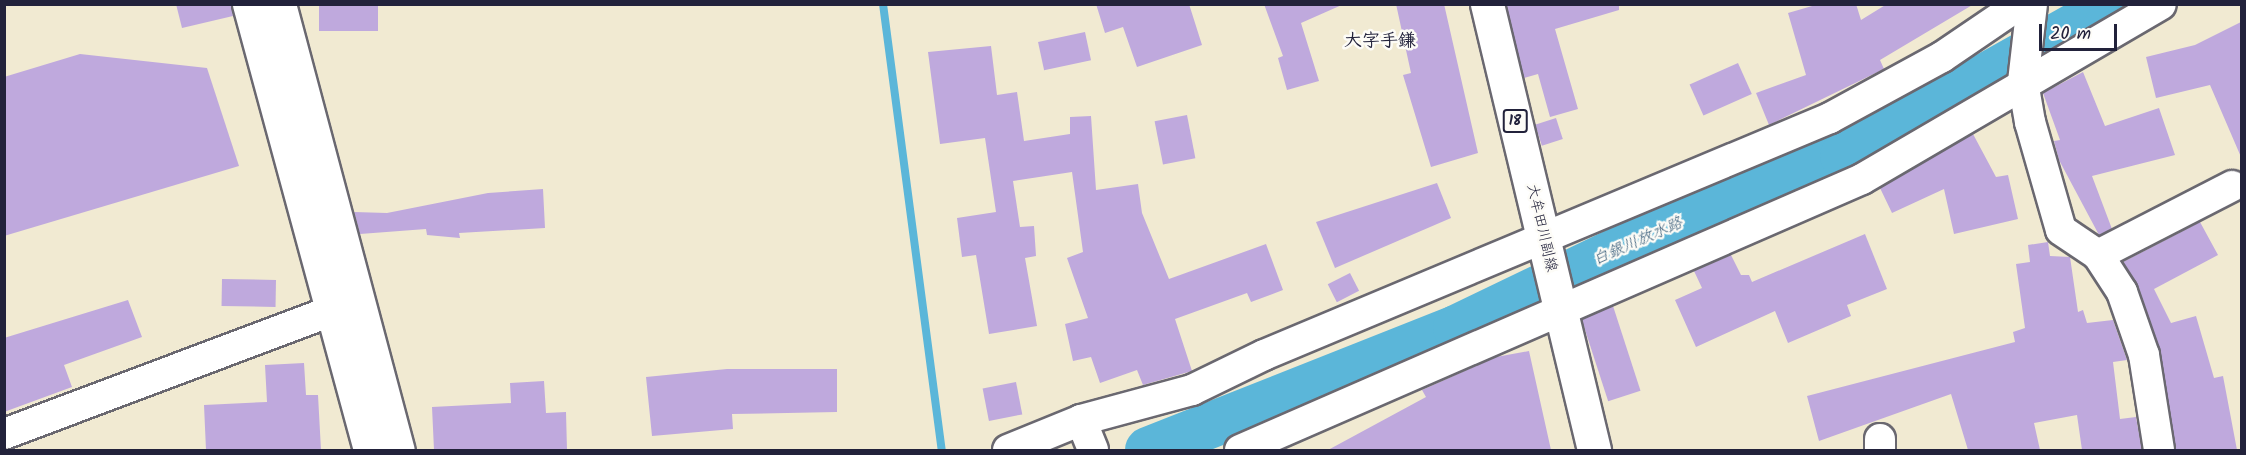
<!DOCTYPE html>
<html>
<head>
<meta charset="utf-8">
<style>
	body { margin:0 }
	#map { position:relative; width:2246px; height:455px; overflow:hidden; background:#f1ead2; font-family:Kalam,"Klee One",sans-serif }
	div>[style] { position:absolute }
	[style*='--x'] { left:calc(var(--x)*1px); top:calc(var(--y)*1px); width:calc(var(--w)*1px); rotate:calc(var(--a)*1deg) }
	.stream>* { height:8px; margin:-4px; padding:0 4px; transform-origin:4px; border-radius:4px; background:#5bb6d9 }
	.river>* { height:46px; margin:-23px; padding:0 23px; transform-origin:23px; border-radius:23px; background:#5bb6d9 }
	.building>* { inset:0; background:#bfa9dd; transform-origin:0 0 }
	.roads { filter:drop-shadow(2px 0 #6a6870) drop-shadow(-2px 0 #6a6870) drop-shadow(0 2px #6a6870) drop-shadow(0 -2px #6a6870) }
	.minor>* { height:30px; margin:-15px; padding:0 15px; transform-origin:15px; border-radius:15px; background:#fff }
	.tertiary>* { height:33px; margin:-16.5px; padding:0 16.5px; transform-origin:16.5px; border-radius:16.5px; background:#fff }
	.primary>* { height:33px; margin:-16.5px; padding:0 16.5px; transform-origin:16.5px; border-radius:16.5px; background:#fff }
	span { translate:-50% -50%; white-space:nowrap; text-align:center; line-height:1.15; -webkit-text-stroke:5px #fdfcf7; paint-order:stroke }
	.shield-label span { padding:2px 4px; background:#fdfcf7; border:2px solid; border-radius:4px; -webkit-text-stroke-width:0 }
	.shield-label { font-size:14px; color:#22223b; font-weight:700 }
	.street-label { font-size:15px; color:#22223b }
	.water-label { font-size:16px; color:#395d7a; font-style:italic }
	.quarter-label { font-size:18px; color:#22223b; font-weight:700 }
	.frame { position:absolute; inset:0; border:6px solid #22223b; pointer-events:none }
	.scale { position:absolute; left:2039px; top:24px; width:78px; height:27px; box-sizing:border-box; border:3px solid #22223b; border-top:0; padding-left:8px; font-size:18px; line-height:21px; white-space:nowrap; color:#22223b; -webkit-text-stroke:4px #fdfcf7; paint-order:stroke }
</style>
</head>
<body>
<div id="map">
	<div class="stream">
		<i style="--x:883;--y:4;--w:450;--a:82.5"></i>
	</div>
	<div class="river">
		<i style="--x:1148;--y:450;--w:331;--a:-21.6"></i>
		<i style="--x:1456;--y:328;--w:203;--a:-25.7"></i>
		<i style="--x:1639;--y:240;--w:221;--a:-22.4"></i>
		<i style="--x:1843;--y:156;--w:311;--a:-29.3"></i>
	</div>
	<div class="building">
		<i style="clip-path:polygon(176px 4px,231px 4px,233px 16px,182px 28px)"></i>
		<i style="left:319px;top:4px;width:59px;height:27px"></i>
		<i style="clip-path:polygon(1096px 4px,1189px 4px,1202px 45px,1137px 67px,1123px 27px,1105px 33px)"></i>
		<i style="clip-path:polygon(1264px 4px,1344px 4px,1301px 23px,1319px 81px,1287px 90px,1278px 58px,1283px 56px)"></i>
		<i style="clip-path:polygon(1396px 4px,1444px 4px,1478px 153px,1431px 167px,1403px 75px,1411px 73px)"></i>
		<i style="clip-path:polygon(1506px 4px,1619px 4px,1619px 10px,1555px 29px,1578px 109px,1550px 117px,1538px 74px,1524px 78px)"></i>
		<i style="clip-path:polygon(1819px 4px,1856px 4px,1861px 20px,1887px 4px,1974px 4px,1880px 60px,1884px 69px,1769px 125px,1756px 93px,1806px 75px,1788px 13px)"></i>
		<i style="clip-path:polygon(2241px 22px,2241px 157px,2210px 85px,2156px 98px,2146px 57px,2195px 45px)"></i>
		<i style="left:1085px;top:32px;width:29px;height:48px;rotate:78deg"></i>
		<i style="clip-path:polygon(991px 46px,997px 95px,1017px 92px,1024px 141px,1070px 134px,1070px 117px,1091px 116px,1096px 190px,1138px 184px,1142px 213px,1169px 279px,1266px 244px,1283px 290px,1251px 302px,1247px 293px,1175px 319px,1192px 371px,1143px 385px,1137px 370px,1100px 383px,1091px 357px,1073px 361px,1065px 324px,1088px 318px,1067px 258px,1083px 252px,1072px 172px,1013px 181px,1020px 227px,1034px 226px,1036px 256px,1025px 258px,1037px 326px,989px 334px,976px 255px,962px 257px,957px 218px,996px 212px,985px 138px,940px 144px,928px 52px)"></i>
		<i style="clip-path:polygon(80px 54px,207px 68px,239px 166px,4px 236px,4px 77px)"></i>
		<i style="left:1738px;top:63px;width:34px;height:53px;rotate:66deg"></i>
		<i style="clip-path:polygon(2083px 72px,2105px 126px,2159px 108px,2175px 155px,2092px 176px,2112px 229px,2099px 235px,2059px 160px,2054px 141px,2060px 140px,2043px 93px)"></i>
		<i style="left:1187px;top:115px;width:44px;height:33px;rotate:79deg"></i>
		<i style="left:1556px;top:118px;width:22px;height:22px;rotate:72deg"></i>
		<i style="clip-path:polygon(1973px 134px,1996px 177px,2008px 175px,2018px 219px,1954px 234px,1944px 189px,1892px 213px,1880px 188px)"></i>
		<i style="clip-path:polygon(1437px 183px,1451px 218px,1335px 268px,1316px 222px)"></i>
		<i style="clip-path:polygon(543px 189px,545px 228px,459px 233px,460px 238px,427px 235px,426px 229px,360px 234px,354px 212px,387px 213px,488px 193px)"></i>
		<i style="clip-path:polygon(2200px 222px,2218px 255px,2154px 289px,2171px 323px,2196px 316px,2214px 378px,2223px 376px,2237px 450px,2176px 450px,2160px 350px,2138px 286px,2123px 262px)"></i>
		<i style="clip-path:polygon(1865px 234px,1887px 289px,1847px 305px,1851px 316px,1788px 343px,1775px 311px,1696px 347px,1675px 300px,1702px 288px,1694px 271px,1731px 255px,1741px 275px,1749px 275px,1752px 282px)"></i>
		<i style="clip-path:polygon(2048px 242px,2050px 256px,2070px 257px,2078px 312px,2083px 310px,2087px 323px,2113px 320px,2127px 360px,2113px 362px,2120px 419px,2136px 417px,2142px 450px,2082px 450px,2077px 415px,2034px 423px,2040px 450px,1968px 450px,1951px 394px,1819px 441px,1807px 396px,2015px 342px,2013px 332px,2025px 328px,2016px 264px,2030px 262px,2028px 245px)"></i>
		<i style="left:1350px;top:273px;width:20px;height:25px;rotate:63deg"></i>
		<i style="left:222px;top:279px;width:54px;height:27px;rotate:1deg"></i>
		<i style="clip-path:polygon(128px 300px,142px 337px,64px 365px,72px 387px,4px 412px,4px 338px)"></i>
		<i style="left:1613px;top:306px;width:89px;height:34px;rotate:72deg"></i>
		<i style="clip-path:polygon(1529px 351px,1551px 450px,1328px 450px,1426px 397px,1422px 390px,1496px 357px)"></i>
		<i style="clip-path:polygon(304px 363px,306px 395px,318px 395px,321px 450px,206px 450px,204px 405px,267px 402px,265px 365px)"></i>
		<i style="clip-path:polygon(727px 369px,837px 369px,837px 412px,732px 414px,733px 429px,652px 436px,646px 377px)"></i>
		<i style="clip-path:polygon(544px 381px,546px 413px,566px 412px,567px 450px,434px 450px,432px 407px,511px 403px,510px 383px)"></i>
		<i style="left:1016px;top:382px;width:33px;height:34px;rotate:79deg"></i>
	</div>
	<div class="roads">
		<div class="minor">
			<i style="--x:2032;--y:4;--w:79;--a:96.6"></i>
			<i style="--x:2023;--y:82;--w:41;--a:80.1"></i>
			<i style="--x:2030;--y:122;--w:112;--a:74"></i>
			<i style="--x:2061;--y:230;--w:45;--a:34"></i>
			<i style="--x:2098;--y:255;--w:44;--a:57"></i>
			<i style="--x:2122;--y:292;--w:67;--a:70.8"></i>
			<i style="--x:2144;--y:355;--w:96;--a:81"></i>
			<i style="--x:2098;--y:255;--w:151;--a:-27.2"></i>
			<i style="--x:1081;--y:420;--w:32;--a:68"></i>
			<i style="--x:4;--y:434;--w:375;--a:-20.6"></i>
			<i style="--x:1008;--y:450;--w:79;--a:-22.3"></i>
			<i style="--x:1081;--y:420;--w:115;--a:-15.1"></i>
			<i style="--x:1192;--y:390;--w:80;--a:-25.9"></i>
			<i style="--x:1264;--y:355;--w:614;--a:-22.72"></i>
			<i style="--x:1830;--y:118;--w:128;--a:-28.6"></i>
			<i style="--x:1942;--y:57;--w:94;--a:-34.2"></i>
			<i style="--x:1240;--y:450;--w:678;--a:-23.54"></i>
			<i style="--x:1862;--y:179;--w:346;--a:-30.3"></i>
			<i style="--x:1880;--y:450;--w:11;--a:-90"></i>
		</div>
		<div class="tertiary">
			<i style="--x:249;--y:4;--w:462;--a:74.8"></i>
			<i style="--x:279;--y:4;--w:462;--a:75.1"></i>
		</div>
		<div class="primary">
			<i style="--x:1487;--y:4;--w:459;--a:76.5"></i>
		</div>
	</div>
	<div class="shield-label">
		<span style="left:1515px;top:121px">18</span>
	</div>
	<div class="street-label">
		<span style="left:1541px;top:228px;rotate:77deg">大牟田川副線</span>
	</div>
	<div class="water-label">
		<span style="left:1638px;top:242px;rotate:-24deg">白銀川放水路</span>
	</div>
	<div class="quarter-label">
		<span style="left:1380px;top:42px">大字手鎌</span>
	</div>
	<div class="frame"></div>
	<div class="scale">20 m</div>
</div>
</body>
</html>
